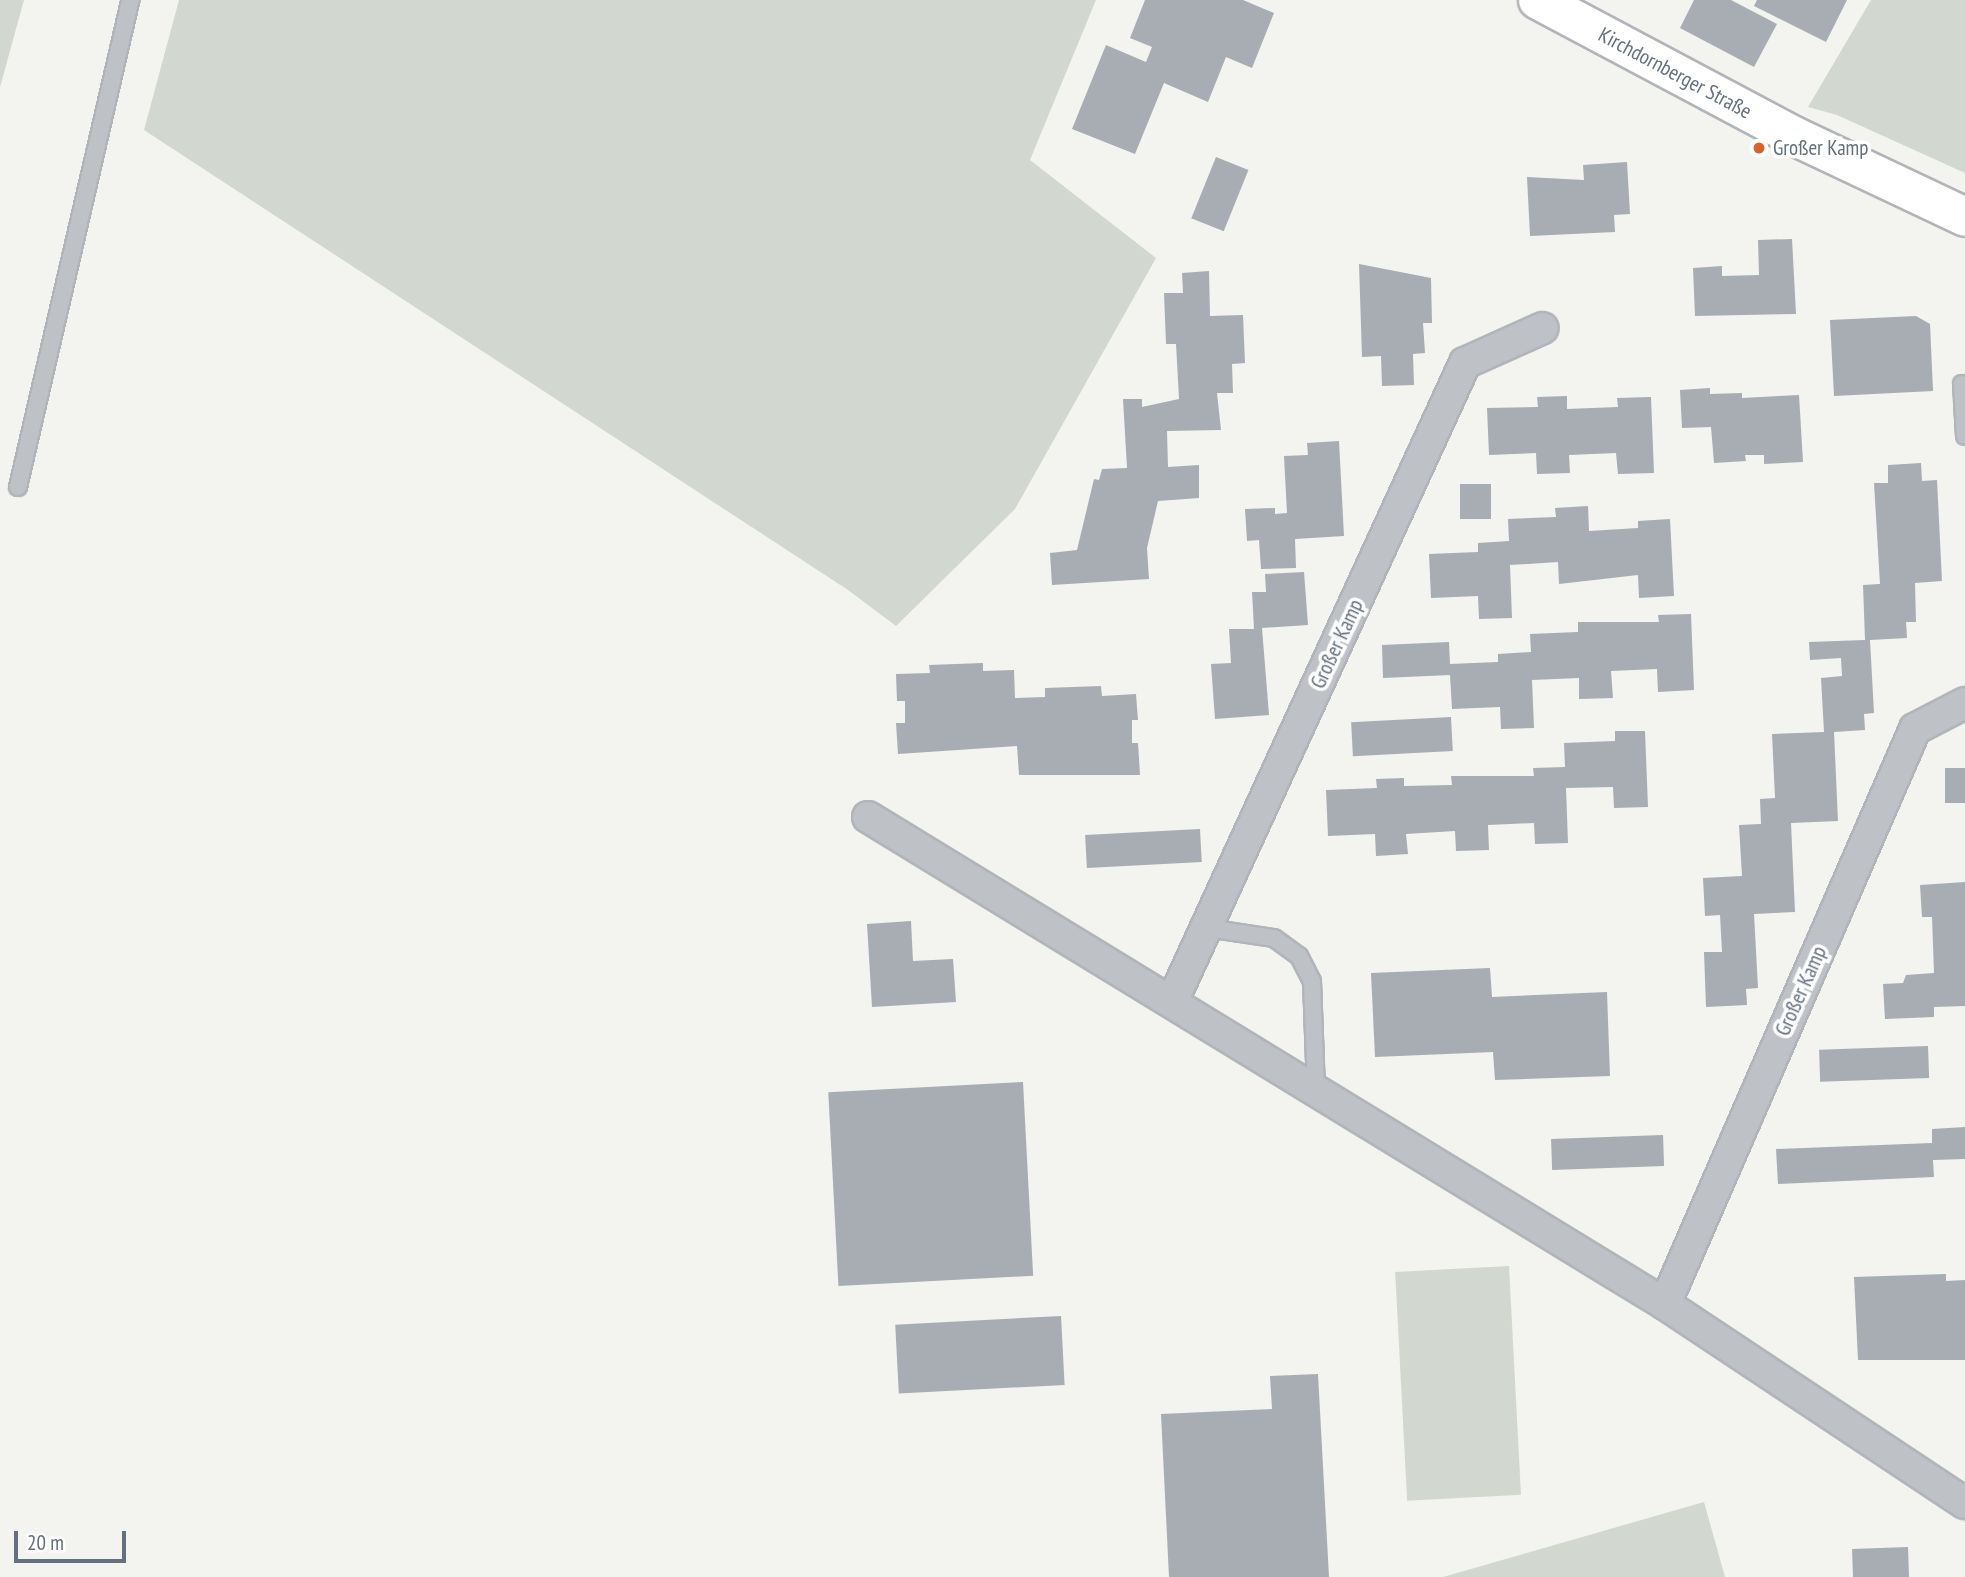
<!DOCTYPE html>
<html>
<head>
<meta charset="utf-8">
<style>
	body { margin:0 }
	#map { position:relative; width:1965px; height:1577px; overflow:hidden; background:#f3f3ef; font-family:"PT Sans Narrow",sans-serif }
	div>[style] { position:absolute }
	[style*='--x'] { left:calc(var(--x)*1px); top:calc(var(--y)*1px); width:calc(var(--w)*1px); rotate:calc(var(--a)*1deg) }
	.green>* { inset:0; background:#d2d8cf; transform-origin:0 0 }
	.building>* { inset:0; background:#a7adb3; transform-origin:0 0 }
	.roads { filter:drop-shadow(2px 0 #b1b5b9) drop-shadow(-2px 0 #b1b5b9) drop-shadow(0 2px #b1b5b9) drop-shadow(0 -2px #b1b5b9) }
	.lane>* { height:16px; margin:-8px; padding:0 8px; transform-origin:8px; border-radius:8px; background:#bec1c5 }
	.street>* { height:30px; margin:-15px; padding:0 15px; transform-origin:15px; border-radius:15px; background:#bec1c5 }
	.secondary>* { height:38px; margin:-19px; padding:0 19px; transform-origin:19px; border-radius:19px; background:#fff }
	.dots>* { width:19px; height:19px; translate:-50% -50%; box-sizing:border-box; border:4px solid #fff; border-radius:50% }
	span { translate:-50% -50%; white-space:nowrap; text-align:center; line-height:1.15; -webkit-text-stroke:7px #fff; paint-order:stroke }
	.street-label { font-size:21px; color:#64707f }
	.poi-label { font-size:21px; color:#64707f }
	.left { translate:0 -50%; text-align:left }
	.scale { position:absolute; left:14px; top:1531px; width:112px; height:32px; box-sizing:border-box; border:4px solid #64707f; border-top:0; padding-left:9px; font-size:21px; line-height:24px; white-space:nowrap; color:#64707f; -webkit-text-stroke:5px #fff; paint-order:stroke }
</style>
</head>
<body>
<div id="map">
	<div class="green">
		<i style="clip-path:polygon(0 0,24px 0,0 87px)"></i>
		<i style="clip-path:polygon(179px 0,1096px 0,1030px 160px,1156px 258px,1015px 509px,896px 626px,848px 590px,144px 130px)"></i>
		<i style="clip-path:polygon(1871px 0,1965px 0,1965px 173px,1837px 115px,1808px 107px)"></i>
		<i style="left:1509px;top:1266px;width:229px;height:114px;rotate:87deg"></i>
		<i style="clip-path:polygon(1704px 1502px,1725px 1577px,1443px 1577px)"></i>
	</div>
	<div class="building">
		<i style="clip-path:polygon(1145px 0,1243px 0,1274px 13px,1252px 68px,1226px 57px,1208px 102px,1164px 83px,1135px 154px,1072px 129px,1106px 45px,1146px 62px,1152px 47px,1130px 38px)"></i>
		<i style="clip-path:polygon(1694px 0,1731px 0,1777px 24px,1754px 67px,1680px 28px)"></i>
		<i style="clip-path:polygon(1757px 0,1847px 0,1826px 42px,1754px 6px)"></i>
		<i style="left:1216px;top:157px;width:35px;height:66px;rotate:22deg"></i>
		<i style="clip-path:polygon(1627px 162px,1630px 214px,1614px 215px,1615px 232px,1530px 236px,1527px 177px,1584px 180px,1583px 165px)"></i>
		<i style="clip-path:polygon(1792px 239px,1796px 314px,1695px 316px,1693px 268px,1722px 266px,1722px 276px,1759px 275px,1758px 240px)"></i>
		<i style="clip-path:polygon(1359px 264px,1431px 278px,1432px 323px,1423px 323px,1425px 353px,1413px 354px,1414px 385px,1382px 386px,1381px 356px,1362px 357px)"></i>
		<i style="clip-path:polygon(1209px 271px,1210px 316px,1243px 315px,1245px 363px,1232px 364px,1233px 393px,1217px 393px,1221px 430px,1167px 431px,1168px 467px,1199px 465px,1199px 498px,1158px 501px,1147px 548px,1149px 579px,1052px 585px,1050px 553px,1077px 550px,1094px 479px,1099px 480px,1102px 469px,1127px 468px,1123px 399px,1142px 399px,1142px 407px,1179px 399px,1176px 344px,1166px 344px,1164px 293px,1183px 293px,1182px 273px)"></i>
		<i style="clip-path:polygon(1916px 316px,1930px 324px,1933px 391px,1834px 396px,1830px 320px)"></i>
		<i style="clip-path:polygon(1710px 388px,1710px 394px,1742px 393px,1742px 398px,1799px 395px,1803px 462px,1764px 464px,1764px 455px,1745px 455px,1746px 461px,1714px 463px,1711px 427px,1682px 428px,1680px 390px)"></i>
		<i style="clip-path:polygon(1567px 396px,1567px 409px,1618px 407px,1617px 398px,1651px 397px,1654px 473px,1618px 474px,1616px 453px,1569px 455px,1570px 473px,1537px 474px,1536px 453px,1489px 455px,1487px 408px,1538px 407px,1537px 397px)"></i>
		<i style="clip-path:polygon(1339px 441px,1344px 536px,1295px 539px,1296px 568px,1261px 569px,1259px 540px,1247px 541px,1245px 509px,1275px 508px,1275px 514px,1287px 513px,1284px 456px,1308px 455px,1307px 443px)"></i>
		<i style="clip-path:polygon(1921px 463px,1922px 481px,1937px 480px,1942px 581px,1915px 583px,1916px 622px,1906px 622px,1907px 638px,1870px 640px,1874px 713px,1864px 714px,1865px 730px,1834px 732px,1838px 821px,1791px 823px,1795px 912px,1754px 914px,1758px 988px,1746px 989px,1747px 1005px,1706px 1007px,1704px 952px,1722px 952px,1720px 915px,1705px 916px,1703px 878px,1742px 876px,1739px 825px,1761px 824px,1760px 799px,1775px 798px,1772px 734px,1824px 732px,1821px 678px,1842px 676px,1841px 658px,1810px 660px,1809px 642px,1865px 640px,1863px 585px,1880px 584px,1874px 483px,1888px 483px,1888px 465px)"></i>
		<i style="left:1460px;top:484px;width:31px;height:35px"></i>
		<i style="clip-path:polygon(1588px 506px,1589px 531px,1638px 528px,1638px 521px,1670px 519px,1674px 596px,1639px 598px,1638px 575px,1559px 584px,1558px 562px,1510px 565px,1512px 618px,1479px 619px,1478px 596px,1431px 598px,1429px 554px,1478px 552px,1478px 543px,1509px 541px,1508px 519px,1556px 517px,1555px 508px)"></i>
		<i style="clip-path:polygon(1304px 572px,1308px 625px,1262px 628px,1269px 715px,1215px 719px,1211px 664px,1231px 663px,1229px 629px,1254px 629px,1252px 592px,1266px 592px,1265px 574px)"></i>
		<i style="clip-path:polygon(1691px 614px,1694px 690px,1658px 692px,1657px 669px,1611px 671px,1613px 698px,1579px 699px,1579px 678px,1532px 680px,1534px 728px,1501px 729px,1500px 707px,1452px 709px,1450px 675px,1383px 678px,1382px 645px,1449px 642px,1450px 664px,1498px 662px,1498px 654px,1531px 652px,1530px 634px,1578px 632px,1578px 622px,1659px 622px,1658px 615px)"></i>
		<i style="clip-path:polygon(983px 663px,983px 671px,1014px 670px,1015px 698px,1045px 697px,1045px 688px,1101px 686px,1102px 696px,1136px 694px,1138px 720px,1132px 720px,1132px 743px,1138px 743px,1140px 775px,1019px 775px,1017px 746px,898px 754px,896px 723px,905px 723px,905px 701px,897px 701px,896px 674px,930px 673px,929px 665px)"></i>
		<i style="left:1451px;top:717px;width:34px;height:100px;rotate:87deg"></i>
		<i style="clip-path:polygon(1615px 731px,1645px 731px,1648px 807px,1614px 808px,1613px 787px,1566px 788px,1568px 843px,1535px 844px,1534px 823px,1488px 825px,1489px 850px,1456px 851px,1455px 831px,1406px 834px,1408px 854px,1376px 856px,1375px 834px,1328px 836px,1326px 790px,1377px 788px,1376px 779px,1404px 778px,1404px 786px,1452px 785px,1451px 776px,1534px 776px,1533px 768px,1565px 767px,1564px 743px,1615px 741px)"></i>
		<i style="left:1965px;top:768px;width:35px;height:20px;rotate:90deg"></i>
		<i style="left:1200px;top:829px;width:33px;height:115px;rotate:87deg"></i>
		<i style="clip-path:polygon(1965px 882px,1965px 1006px,1934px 1007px,1934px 1017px,1885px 1019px,1883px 984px,1903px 983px,1906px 975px,1934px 973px,1932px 917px,1922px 917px,1920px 885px)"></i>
		<i style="clip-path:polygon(911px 921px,913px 961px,953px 959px,956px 1002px,872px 1007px,867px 924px)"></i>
		<i style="clip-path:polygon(1490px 968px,1492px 997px,1607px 992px,1610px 1076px,1495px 1080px,1493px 1052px,1375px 1057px,1371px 973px)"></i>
		<i style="left:1928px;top:1046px;width:32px;height:109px;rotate:88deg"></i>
		<i style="left:1023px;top:1082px;width:194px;height:195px;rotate:87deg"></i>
		<i style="clip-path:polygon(1965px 1127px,1965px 1159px,1933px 1160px,1934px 1177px,1778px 1184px,1776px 1149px,1932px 1143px,1932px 1129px)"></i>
		<i style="left:1663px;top:1135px;width:31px;height:112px;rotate:88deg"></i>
		<i style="clip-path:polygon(1946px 1274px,1946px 1281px,1965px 1280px,1965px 1360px,1858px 1360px,1854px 1277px)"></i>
		<i style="left:1061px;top:1316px;width:69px;height:166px;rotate:87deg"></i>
		<i style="clip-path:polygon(1318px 1374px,1329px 1577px,1169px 1577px,1161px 1414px,1272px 1409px,1270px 1376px)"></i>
		<i style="left:1908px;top:1547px;width:30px;height:56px;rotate:88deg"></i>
	</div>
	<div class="roads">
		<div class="lane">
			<i style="--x:1962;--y:384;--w:52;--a:86.7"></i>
			<i style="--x:18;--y:487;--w:500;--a:-77"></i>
			<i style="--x:1207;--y:928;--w:68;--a:8.5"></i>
			<i style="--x:1274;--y:938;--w:31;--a:36"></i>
			<i style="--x:1299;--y:956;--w:28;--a:63"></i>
			<i style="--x:1312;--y:981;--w:109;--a:87.9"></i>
		</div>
		<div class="street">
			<i style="--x:868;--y:817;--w:934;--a:31.43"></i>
			<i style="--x:1665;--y:1304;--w:360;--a:33.6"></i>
			<i style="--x:1172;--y:1002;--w:703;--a:-65.37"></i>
			<i style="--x:1465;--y:363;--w:85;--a:-24.2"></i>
			<i style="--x:1665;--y:1304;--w:627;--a:-66.5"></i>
			<i style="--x:1915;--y:729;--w:56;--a:-27.5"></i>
		</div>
		<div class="secondary">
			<i style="--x:1538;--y:0;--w:290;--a:28"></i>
			<i style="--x:1794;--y:136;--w:189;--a:25.3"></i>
		</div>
	</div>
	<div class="dots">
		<i style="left:1759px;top:148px;background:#d9622a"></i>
	</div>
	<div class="street-label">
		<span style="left:1675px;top:73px;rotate:28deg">Kirchdornberger Straße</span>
		<span style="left:1337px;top:644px;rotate:-65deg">Großer Kamp</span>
		<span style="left:1801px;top:991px;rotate:-66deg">Großer Kamp</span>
	</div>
	<div class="poi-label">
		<span class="left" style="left:1773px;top:148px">Großer Kamp</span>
	</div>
	<div class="scale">20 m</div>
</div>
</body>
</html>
